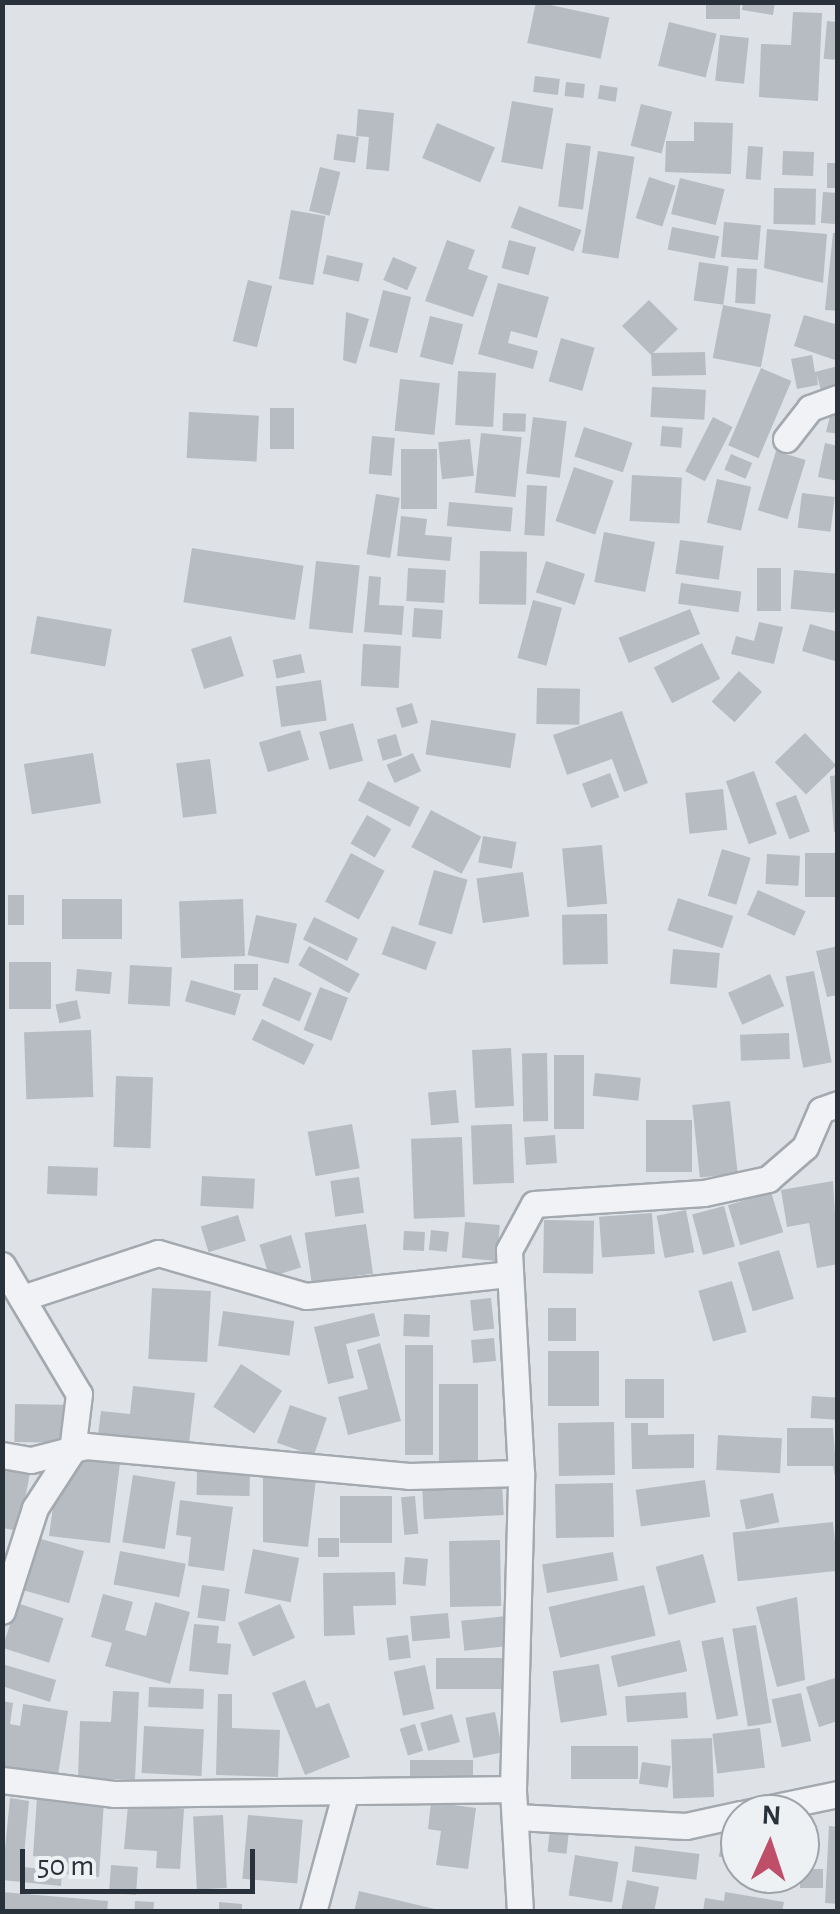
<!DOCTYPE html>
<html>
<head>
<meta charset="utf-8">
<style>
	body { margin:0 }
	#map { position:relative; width:840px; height:1914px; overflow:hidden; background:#dee2e6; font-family:"Alegreya Sans",sans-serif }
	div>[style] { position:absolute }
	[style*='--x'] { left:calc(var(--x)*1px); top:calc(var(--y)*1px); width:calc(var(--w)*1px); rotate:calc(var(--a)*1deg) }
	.building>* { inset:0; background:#b6bcc2; transform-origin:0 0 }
	.roads { filter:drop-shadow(2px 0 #a4a9af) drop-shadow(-2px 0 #a4a9af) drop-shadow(0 2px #a4a9af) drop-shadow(0 -2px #a4a9af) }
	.minor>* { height:25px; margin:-12.5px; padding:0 12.5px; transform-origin:12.5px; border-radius:12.5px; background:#f0f2f5 }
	span { translate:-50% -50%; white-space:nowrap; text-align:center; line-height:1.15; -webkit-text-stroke:8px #edf1f4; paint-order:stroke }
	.frame { position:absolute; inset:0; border:5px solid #29313b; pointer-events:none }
	.north { position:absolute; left:720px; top:1794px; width:100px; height:100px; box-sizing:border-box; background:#edf1f4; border:2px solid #9fa4aa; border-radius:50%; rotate:3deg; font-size:28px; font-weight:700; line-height:40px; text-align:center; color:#29313b }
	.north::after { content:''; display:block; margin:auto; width:35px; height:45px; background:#bf4f69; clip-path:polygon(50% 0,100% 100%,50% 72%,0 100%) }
	.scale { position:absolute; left:20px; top:1849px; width:235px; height:45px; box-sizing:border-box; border:5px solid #29313b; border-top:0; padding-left:12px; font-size:30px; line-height:35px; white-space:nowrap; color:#29313b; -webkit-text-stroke:8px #edf1f4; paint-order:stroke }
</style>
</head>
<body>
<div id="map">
	<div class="building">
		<i style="left:536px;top:2px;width:75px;height:42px;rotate:12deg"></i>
		<i style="left:706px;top:2px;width:34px;height:17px"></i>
		<i style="clip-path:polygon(743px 2px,775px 2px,773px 15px,742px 10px)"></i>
		<i style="clip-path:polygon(793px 12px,822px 13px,818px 101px,759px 97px,761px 44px,791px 45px)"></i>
		<i style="left:827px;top:21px;width:11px;height:38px;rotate:5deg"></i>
		<i style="left:669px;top:22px;width:49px;height:45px;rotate:14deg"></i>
		<i style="left:720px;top:35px;width:29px;height:46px;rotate:6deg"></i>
		<i style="left:535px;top:76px;width:25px;height:16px;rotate:7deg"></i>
		<i style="left:566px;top:82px;width:19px;height:14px;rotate:6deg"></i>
		<i style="left:600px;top:85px;width:18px;height:14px;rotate:9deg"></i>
		<i style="left:512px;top:101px;width:42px;height:62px;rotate:10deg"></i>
		<i style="left:641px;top:104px;width:32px;height:43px;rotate:14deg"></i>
		<i style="clip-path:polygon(358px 109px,394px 113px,389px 171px,366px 169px,369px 137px,356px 136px)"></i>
		<i style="clip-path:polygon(694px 122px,733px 123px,731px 174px,665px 172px,666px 141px,694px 141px)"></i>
		<i style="left:437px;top:123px;width:63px;height:38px;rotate:23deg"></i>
		<i style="left:337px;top:134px;width:22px;height:26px;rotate:8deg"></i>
		<i style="left:566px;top:143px;width:25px;height:64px;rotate:7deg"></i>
		<i style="left:748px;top:146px;width:15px;height:33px;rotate:4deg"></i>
		<i style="left:598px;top:151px;width:37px;height:103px;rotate:9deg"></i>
		<i style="left:783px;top:151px;width:31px;height:24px;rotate:2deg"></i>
		<i style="left:827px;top:163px;width:11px;height:25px"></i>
		<i style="left:320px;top:167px;width:21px;height:45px;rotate:14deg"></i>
		<i style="left:649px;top:177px;width:28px;height:43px;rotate:18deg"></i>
		<i style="left:680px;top:178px;width:46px;height:37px;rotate:14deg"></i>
		<i style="left:774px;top:188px;width:42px;height:36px;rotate:1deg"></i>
		<i style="left:823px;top:192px;width:15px;height:31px;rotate:4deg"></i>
		<i style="left:519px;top:206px;width:67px;height:23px;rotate:21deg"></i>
		<i style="left:291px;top:210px;width:35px;height:70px;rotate:10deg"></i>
		<i style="left:724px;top:222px;width:37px;height:35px;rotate:5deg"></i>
		<i style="left:672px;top:227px;width:48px;height:23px;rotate:11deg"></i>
		<i style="clip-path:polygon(767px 229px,827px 234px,823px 283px,764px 268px)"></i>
		<i style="clip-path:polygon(833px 233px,838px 233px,838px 311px,825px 310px)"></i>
		<i style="clip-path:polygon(447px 240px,475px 250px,468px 269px,488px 276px,473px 317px,425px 301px)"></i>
		<i style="left:509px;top:240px;width:28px;height:29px;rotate:15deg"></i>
		<i style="left:327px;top:255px;width:37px;height:19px;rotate:13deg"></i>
		<i style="left:393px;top:257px;width:26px;height:25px;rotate:23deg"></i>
		<i style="left:699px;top:262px;width:30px;height:39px;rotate:8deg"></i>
		<i style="left:737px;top:268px;width:20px;height:35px;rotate:3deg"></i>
		<i style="left:248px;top:280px;width:25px;height:63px;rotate:14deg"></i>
		<i style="clip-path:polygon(498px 283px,549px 297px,537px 338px,511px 331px,508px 343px,538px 351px,533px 369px,478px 354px)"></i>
		<i style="left:383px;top:290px;width:29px;height:58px;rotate:14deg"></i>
		<i style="clip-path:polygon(649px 300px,678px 329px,653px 353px,705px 352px,706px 375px,652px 376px,651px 355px,622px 326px)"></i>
		<i style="left:723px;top:305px;width:49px;height:54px;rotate:11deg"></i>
		<i style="clip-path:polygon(346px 312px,369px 319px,356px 364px,343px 360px)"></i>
		<i style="clip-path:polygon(804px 315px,838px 325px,838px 361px,794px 346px)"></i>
		<i style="left:430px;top:316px;width:34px;height:42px;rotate:14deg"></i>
		<i style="left:561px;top:338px;width:35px;height:45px;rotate:16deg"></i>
		<i style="clip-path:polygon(812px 355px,815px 372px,838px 366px,838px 386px,821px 391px,817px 375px,818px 385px,797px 389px,791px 359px)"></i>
		<i style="left:761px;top:368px;width:33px;height:84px;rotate:23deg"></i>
		<i style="left:458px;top:371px;width:38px;height:54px;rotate:3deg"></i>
		<i style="left:400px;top:379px;width:40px;height:52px;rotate:6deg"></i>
		<i style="left:652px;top:387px;width:54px;height:30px;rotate:3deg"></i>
		<i style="clip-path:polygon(833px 404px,838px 405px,838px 434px,826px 432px)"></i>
		<i style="left:270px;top:408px;width:24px;height:41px"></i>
		<i style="left:189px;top:412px;width:70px;height:46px;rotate:3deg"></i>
		<i style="left:503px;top:413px;width:23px;height:18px;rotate:2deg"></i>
		<i style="left:533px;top:417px;width:34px;height:57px;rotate:7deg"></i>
		<i style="left:713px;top:417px;width:22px;height:61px;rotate:27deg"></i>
		<i style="left:662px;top:426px;width:21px;height:20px;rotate:5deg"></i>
		<i style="left:584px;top:427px;width:51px;height:31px;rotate:18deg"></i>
		<i style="left:481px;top:433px;width:41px;height:60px;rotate:6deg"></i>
		<i style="left:372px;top:436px;width:23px;height:38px;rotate:5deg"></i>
		<i style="left:470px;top:439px;width:37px;height:32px;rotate:84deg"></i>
		<i style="clip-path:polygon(825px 443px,838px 446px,838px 481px,818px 477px)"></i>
		<i style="left:401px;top:449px;width:36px;height:60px"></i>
		<i style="left:776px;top:451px;width:31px;height:62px;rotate:17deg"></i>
		<i style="left:731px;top:454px;width:23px;height:17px;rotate:23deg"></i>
		<i style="left:574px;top:467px;width:42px;height:57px;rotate:19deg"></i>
		<i style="left:632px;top:475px;width:50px;height:46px;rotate:3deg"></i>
		<i style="left:717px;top:479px;width:35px;height:45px;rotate:13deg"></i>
		<i style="left:527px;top:485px;width:20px;height:50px;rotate:3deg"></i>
		<i style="left:802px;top:493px;width:33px;height:35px;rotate:7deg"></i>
		<i style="left:376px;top:494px;width:24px;height:61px;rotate:9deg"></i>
		<i style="left:449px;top:502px;width:64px;height:24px;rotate:5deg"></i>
		<i style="clip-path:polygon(401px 516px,427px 519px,425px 535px,452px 537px,450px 561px,397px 556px)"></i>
		<i style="left:604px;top:532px;width:52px;height:51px;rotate:11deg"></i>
		<i style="left:680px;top:540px;width:44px;height:34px;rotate:8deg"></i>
		<i style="left:192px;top:548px;width:113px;height:55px;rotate:9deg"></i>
		<i style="left:480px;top:551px;width:47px;height:53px;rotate:1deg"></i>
		<i style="left:316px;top:561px;width:44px;height:68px;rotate:6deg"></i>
		<i style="left:546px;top:561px;width:41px;height:33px;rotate:18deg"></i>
		<i style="left:408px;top:568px;width:38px;height:33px;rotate:3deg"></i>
		<i style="left:757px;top:568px;width:24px;height:43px"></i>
		<i style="left:794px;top:570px;width:44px;height:39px;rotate:5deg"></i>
		<i style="clip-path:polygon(369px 576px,381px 577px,379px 605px,404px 606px,402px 635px,364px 632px)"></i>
		<i style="left:681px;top:583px;width:61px;height:21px;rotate:8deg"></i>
		<i style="left:533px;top:600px;width:30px;height:60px;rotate:15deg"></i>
		<i style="left:414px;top:608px;width:29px;height:29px;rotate:4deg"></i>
		<i style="left:690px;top:609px;width:27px;height:77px;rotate:68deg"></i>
		<i style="left:37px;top:616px;width:76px;height:38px;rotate:10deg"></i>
		<i style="clip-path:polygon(759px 622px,783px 627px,774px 664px,731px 654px,736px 636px,754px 641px)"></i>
		<i style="clip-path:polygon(810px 624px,838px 632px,838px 662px,802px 651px)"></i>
		<i style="left:231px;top:636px;width:42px;height:42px;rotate:72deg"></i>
		<i style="left:702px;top:643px;width:40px;height:54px;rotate:63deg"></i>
		<i style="left:363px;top:644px;width:38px;height:42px;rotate:3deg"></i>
		<i style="left:301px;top:654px;width:19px;height:29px;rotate:78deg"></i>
		<i style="left:739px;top:671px;width:31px;height:41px;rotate:42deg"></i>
		<i style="left:321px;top:680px;width:41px;height:46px;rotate:82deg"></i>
		<i style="left:537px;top:688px;width:43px;height:36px;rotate:1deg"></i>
		<i style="left:412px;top:703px;width:21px;height:17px;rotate:73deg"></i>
		<i style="clip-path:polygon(622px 711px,648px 783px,624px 792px,612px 759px,567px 775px,553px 735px)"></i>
		<i style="left:431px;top:720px;width:86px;height:35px;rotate:9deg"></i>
		<i style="left:353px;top:723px;width:39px;height:35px;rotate:75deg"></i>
		<i style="left:300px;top:730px;width:31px;height:43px;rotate:73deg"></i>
		<i style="left:805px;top:733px;width:45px;height:42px;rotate:46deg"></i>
		<i style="left:396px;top:734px;width:22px;height:20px;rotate:74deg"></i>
		<i style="left:93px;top:753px;width:51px;height:70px;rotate:81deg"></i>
		<i style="left:413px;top:753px;width:20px;height:29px;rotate:66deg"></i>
		<i style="left:210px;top:759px;width:55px;height:34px;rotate:83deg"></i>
		<i style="left:754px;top:771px;width:67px;height:30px;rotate:70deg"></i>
		<i style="left:610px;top:773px;width:26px;height:30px;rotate:69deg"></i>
		<i style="clip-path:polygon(838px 775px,838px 832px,834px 832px,830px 776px)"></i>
		<i style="left:368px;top:781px;width:58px;height:22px;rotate:27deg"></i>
		<i style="left:723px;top:789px;width:41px;height:38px;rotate:84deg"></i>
		<i style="left:796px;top:795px;width:39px;height:22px;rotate:69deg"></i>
		<i style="left:431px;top:810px;width:57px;height:42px;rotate:28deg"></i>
		<i style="left:367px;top:815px;width:28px;height:33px;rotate:30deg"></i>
		<i style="left:483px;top:836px;width:34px;height:27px;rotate:10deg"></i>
		<i style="left:602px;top:845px;width:59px;height:40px;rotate:85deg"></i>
		<i style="left:722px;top:849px;width:30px;height:49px;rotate:17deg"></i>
		<i style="left:351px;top:853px;width:38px;height:55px;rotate:28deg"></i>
		<i style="left:838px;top:853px;width:44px;height:33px;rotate:90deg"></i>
		<i style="left:767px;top:854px;width:33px;height:30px;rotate:3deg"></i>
		<i style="left:434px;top:870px;width:35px;height:57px;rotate:16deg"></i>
		<i style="left:523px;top:872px;width:45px;height:47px;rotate:82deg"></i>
		<i style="left:758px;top:890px;width:52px;height:27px;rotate:24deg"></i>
		<i style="left:8px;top:895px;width:16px;height:30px"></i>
		<i style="left:678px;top:898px;width:58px;height:34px;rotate:18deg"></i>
		<i style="left:62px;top:899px;width:60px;height:40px"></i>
		<i style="left:243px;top:899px;width:57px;height:64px;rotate:88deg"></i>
		<i style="left:607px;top:914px;width:50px;height:45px;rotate:89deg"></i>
		<i style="left:256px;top:915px;width:42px;height:41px;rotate:12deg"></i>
		<i style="left:314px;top:917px;width:49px;height:25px;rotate:26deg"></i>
		<i style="left:392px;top:926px;width:47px;height:30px;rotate:20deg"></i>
		<i style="left:309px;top:946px;width:58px;height:22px;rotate:29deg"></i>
		<i style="clip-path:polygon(838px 946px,838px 995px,827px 997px,816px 951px)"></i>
		<i style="left:673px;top:949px;width:47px;height:35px;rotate:5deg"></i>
		<i style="left:9px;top:962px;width:42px;height:47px"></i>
		<i style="left:234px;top:964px;width:24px;height:26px"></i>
		<i style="left:130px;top:965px;width:42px;height:39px;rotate:3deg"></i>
		<i style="left:77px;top:969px;width:35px;height:22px;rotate:5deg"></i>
		<i style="left:814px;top:971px;width:93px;height:29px;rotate:79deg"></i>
		<i style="left:770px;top:974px;width:35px;height:46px;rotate:66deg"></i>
		<i style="left:274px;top:977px;width:41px;height:31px;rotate:23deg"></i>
		<i style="left:191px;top:980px;width:52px;height:22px;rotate:16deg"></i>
		<i style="left:320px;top:987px;width:30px;height:46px;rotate:21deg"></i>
		<i style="left:77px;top:1000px;width:19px;height:22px;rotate:78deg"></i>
		<i style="left:262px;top:1019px;width:58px;height:23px;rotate:26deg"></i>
		<i style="left:91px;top:1030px;width:67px;height:67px;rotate:88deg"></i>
		<i style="left:789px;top:1033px;width:26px;height:49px;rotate:88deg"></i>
		<i style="left:511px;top:1048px;width:58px;height:39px;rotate:87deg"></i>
		<i style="left:547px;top:1053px;width:68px;height:25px;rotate:89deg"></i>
		<i style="left:554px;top:1055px;width:30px;height:74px"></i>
		<i style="left:595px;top:1073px;width:46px;height:23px;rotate:6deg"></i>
		<i style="left:116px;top:1076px;width:37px;height:71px;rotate:2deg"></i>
		<i style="left:456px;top:1090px;width:33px;height:28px;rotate:85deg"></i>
		<i style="left:730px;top:1101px;width:73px;height:38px;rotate:84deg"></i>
		<i style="left:646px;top:1120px;width:46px;height:52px"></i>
		<i style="left:352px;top:1124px;width:45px;height:45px;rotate:80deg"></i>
		<i style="left:512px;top:1124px;width:59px;height:41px;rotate:88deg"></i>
		<i style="left:555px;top:1135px;width:28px;height:31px;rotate:86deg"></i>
		<i style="left:462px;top:1137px;width:80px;height:51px;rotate:88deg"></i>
		<i style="left:48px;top:1166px;width:50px;height:28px;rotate:2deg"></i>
		<i style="left:202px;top:1176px;width:53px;height:30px;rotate:3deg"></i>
		<i style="left:359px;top:1177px;width:36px;height:29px;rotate:82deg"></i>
		<i style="clip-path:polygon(833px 1181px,838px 1264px,817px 1268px,809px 1223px,787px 1227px,781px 1190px)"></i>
		<i style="left:771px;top:1192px;width:42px;height:45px;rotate:73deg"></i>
		<i style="left:724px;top:1206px;width:42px;height:33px;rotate:75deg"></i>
		<i style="left:686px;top:1210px;width:43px;height:30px;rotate:79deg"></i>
		<i style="left:652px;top:1213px;width:41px;height:53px;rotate:86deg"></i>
		<i style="left:238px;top:1215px;width:27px;height:39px;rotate:73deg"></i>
		<i style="left:544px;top:1220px;width:50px;height:53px;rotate:1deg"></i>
		<i style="left:465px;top:1222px;width:35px;height:36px;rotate:5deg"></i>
		<i style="left:366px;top:1224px;width:50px;height:62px;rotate:82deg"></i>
		<i style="left:431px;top:1230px;width:18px;height:20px;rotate:6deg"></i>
		<i style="left:404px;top:1231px;width:21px;height:19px;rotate:3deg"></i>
		<i style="left:291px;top:1235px;width:34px;height:33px;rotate:73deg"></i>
		<i style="left:779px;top:1250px;width:51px;height:43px;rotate:73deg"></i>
		<i style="left:732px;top:1281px;width:53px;height:35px;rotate:74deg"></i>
		<i style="left:152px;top:1288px;width:59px;height:71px;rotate:3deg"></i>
		<i style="left:491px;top:1298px;width:31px;height:21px;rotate:84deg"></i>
		<i style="left:548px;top:1308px;width:28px;height:33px"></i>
		<i style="left:223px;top:1311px;width:72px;height:35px;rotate:8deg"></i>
		<i style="clip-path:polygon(374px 1313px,380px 1336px,346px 1344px,354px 1378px,328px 1384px,314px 1327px)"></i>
		<i style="left:404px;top:1314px;width:26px;height:22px;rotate:2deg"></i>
		<i style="left:494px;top:1338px;width:23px;height:23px;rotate:85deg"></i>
		<i style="clip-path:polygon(380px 1343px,401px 1421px,348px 1435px,338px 1397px,368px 1389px,357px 1350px)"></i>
		<i style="left:405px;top:1345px;width:28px;height:110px"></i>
		<i style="left:548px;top:1351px;width:51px;height:55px"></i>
		<i style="left:241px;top:1364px;width:49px;height:51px;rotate:33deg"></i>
		<i style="left:664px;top:1379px;width:39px;height:39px;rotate:90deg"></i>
		<i style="left:439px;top:1384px;width:39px;height:83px"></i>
		<i style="clip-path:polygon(133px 1386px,195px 1393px,189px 1444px,98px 1435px,101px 1411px,130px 1414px)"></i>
		<i style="left:812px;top:1396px;width:26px;height:22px;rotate:4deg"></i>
		<i style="left:15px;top:1404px;width:48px;height:38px;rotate:1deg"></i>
		<i style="left:290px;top:1405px;width:39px;height:40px;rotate:19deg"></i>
		<i style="left:614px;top:1422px;width:53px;height:56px;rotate:89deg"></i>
		<i style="clip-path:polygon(631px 1423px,648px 1423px,648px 1435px,694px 1434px,694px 1468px,632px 1469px)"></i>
		<i style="clip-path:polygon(787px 1428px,833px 1428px,838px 1493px,833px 1466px,787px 1466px)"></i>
		<i style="left:718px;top:1435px;width:64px;height:35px;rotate:3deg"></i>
		<i style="clip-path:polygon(69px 1457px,120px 1463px,110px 1543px,49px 1536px,57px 1478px)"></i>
		<i style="clip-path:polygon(2px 1468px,30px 1473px,19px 1531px,2px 1528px)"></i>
		<i style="left:197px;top:1468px;width:53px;height:27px;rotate:1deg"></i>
		<i style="clip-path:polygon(263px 1472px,316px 1479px,308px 1547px,263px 1542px)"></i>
		<i style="left:133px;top:1475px;width:43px;height:68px;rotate:9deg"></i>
		<i style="left:705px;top:1480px;width:37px;height:70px;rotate:82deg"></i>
		<i style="left:502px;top:1482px;width:33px;height:80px;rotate:87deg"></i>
		<i style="left:613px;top:1483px;width:54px;height:58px;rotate:89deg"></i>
		<i style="left:773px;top:1493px;width:30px;height:34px;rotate:78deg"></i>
		<i style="left:340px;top:1496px;width:52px;height:47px"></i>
		<i style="left:415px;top:1496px;width:38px;height:14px;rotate:85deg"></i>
		<i style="clip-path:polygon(180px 1500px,233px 1507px,224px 1571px,188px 1566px,191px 1537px,176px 1535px)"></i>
		<i style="left:833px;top:1522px;width:49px;height:101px;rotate:84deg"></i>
		<i style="left:34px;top:1537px;width:52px;height:54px;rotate:16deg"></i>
		<i style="left:318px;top:1538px;width:21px;height:19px"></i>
		<i style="left:500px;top:1540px;width:66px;height:51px;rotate:89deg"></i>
		<i style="left:253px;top:1549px;width:47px;height:45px;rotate:11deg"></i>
		<i style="left:120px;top:1551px;width:67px;height:34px;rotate:11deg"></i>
		<i style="left:613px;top:1552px;width:29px;height:72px;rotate:80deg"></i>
		<i style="left:703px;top:1554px;width:50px;height:49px;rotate:75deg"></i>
		<i style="left:405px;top:1557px;width:23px;height:27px;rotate:5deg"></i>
		<i style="clip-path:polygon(395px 1572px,396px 1605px,353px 1606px,355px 1635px,324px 1636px,323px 1573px)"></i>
		<i style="left:202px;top:1585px;width:28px;height:33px;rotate:8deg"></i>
		<i style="left:644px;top:1585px;width:52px;height:98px;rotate:77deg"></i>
		<i style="clip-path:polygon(103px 1594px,133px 1602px,125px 1630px,146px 1636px,155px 1602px,190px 1612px,170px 1684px,105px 1666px,112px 1643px,91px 1637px)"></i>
		<i style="clip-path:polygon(797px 1597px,805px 1680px,777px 1687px,756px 1607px)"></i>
		<i style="left:17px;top:1603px;width:49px;height:47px;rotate:18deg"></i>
		<i style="left:280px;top:1604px;width:37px;height:46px;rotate:66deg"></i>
		<i style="left:448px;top:1613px;width:25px;height:38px;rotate:85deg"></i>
		<i style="left:507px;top:1616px;width:30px;height:46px;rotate:84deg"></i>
		<i style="clip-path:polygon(194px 1624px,219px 1626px,217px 1643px,231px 1644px,228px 1675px,189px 1671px)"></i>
		<i style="left:756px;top:1625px;width:99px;height:24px;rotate:81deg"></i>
		<i style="left:408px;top:1635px;width:23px;height:22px;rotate:83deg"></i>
		<i style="left:723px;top:1637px;width:80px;height:22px;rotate:79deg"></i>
		<i style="left:680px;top:1640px;width:32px;height:71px;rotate:77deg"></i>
		<i style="left:508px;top:1658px;width:31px;height:72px;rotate:90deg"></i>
		<i style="clip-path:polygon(2px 1664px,56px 1680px,50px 1702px,2px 1686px)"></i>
		<i style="left:599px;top:1664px;width:52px;height:47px;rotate:81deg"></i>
		<i style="left:425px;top:1665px;width:45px;height:32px;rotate:78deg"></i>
		<i style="clip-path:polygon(838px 1677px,838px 1721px,819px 1727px,806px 1687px)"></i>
		<i style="clip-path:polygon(305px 1680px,316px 1708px,329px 1703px,350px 1757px,305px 1775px,272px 1693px)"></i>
		<i style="left:149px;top:1687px;width:55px;height:20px;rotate:2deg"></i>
		<i style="clip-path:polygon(113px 1691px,139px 1692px,135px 1780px,78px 1778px,80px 1721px,111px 1722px)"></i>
		<i style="left:686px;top:1692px;width:26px;height:61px;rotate:86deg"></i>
		<i style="left:801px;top:1693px;width:49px;height:30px;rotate:78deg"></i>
		<i style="clip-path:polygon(218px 1694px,232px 1694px,232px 1728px,280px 1730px,278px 1777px,216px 1775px)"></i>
		<i style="clip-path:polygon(2px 1701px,13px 1703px,10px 1724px,20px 1726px,23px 1704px,68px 1711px,57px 1782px,2px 1774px)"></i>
		<i style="left:495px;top:1712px;width:41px;height:30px;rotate:79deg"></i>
		<i style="left:452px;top:1714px;width:29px;height:33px;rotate:74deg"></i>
		<i style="left:415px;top:1724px;width:28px;height:16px;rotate:73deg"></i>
		<i style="left:144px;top:1726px;width:60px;height:47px;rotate:3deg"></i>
		<i style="left:760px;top:1728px;width:40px;height:48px;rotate:83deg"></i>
		<i style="left:712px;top:1738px;width:59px;height:41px;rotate:88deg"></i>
		<i style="left:638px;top:1746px;width:33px;height:67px;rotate:90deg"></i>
		<i style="left:473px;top:1760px;width:19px;height:63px;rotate:90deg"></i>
		<i style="left:642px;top:1762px;width:29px;height:22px;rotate:8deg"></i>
		<i style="clip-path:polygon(37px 1797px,104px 1801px,99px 1877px,65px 1874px,66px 1859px,33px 1856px)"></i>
		<i style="clip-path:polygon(10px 1798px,29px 1801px,23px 1867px,62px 1871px,61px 1886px,2px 1880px)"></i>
		<i style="clip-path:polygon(431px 1802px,476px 1808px,468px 1869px,436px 1865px,441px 1831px,428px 1829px)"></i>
		<i style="clip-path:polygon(128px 1805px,184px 1809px,180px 1869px,156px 1868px,157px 1851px,124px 1849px)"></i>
		<i style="left:223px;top:1815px;width:73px;height:30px;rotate:87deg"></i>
		<i style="left:248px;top:1815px;width:55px;height:64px;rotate:5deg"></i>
		<i style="clip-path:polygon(829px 1826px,838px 1827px,838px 1904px,825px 1903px)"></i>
		<i style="left:550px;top:1829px;width:19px;height:23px;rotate:6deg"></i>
		<i style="left:723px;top:1838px;width:13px;height:19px;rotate:13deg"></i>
		<i style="left:635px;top:1846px;width:65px;height:26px;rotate:7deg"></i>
		<i style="left:575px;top:1855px;width:44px;height:41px;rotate:9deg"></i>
		<i style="left:111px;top:1865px;width:27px;height:28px;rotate:4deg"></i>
		<i style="left:800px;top:1869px;width:23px;height:19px"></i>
		<i style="clip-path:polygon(627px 1880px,659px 1887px,654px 1912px,621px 1912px)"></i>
		<i style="clip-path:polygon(359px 1891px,439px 1910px,439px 1912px,354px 1912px)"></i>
		<i style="clip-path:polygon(2px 1892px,108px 1901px,107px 1912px,2px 1912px)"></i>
		<i style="clip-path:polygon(725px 1892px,784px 1902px,782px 1912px,703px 1912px,705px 1898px,724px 1901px)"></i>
		<i style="left:135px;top:1901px;width:19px;height:11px;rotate:3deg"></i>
		<i style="clip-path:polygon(219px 1902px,242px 1904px,242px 1912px,219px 1912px)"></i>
	</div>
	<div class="roads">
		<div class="minor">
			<i style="--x:786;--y:439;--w:39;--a:-52"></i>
			<i style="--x:810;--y:408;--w:30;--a:-20"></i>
			<i style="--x:2;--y:1265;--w:150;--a:59.2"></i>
			<i style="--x:79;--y:1394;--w:57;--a:97"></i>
			<i style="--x:72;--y:1451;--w:68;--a:123"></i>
			<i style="--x:35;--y:1508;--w:108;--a:107.8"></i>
			<i style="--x:22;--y:1298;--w:143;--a:-18.3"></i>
			<i style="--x:158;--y:1253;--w:154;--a:16.2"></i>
			<i style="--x:306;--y:1296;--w:203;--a:-6.2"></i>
			<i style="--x:2;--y:1455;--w:29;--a:10"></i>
			<i style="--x:31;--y:1460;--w:57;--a:-14.3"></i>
			<i style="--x:86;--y:1446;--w:324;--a:5.3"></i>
			<i style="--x:409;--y:1476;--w:112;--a:-1.5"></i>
			<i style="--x:2;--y:1780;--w:114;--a:7.1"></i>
			<i style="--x:115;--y:1794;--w:398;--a:-0.7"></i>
			<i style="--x:742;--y:1814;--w:98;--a:-11.8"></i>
			<i style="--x:516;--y:1817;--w:170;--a:3"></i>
			<i style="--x:686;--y:1826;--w:55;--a:-12.5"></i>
			<i style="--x:313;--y:1912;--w:122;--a:-74.8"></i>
			<i style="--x:520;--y:1912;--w:123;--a:-93.3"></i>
			<i style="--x:513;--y:1789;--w:316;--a:-88.5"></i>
			<i style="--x:521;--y:1473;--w:223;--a:-93.1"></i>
			<i style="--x:509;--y:1250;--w:52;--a:-61.5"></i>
			<i style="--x:534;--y:1204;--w:170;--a:-3.7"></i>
			<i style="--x:704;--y:1193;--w:66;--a:-12.3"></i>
			<i style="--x:768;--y:1179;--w:49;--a:-40.9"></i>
			<i style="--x:805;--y:1147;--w:40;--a:-66.6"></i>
			<i style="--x:821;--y:1110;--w:18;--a:-19"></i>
		</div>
	</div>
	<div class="frame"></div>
	<div class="north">N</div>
	<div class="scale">50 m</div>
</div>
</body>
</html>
